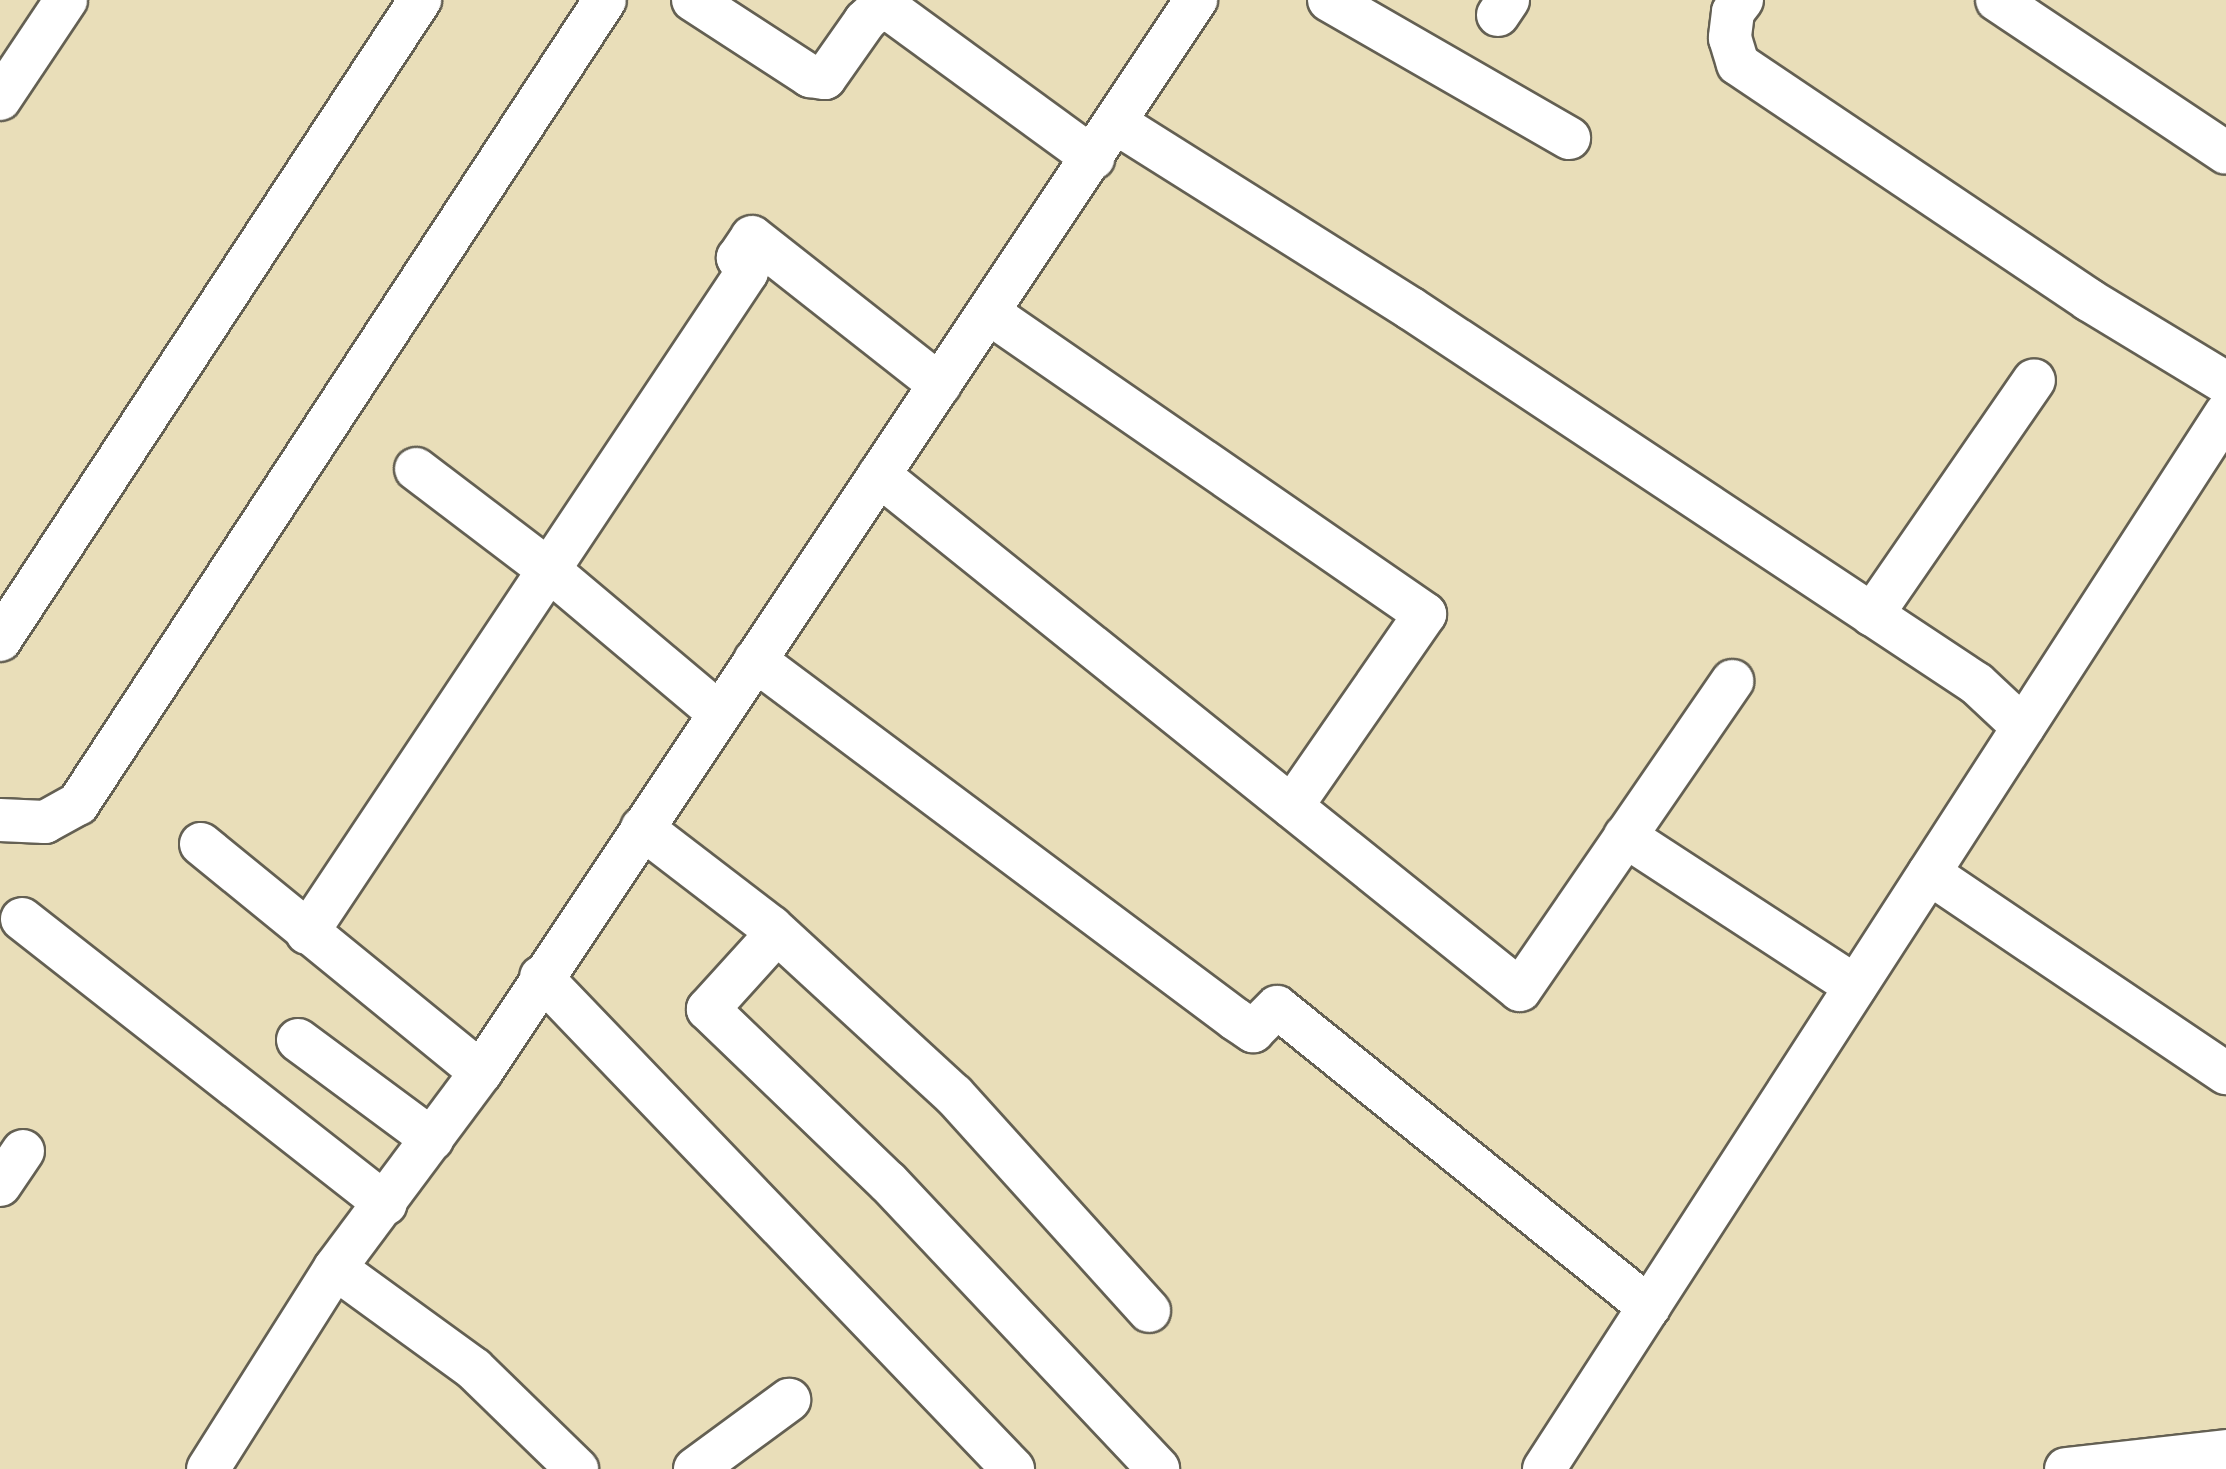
<!DOCTYPE html>
<html>
<head>
<meta charset="utf-8">
<style>
	body { margin:0 }
	#map { position:relative; width:2226px; height:1469px; overflow:hidden; background:#e9deb9; font-family:Alegreya,serif }
	div>[style] { position:absolute }
	[style*='--x'] { left:calc(var(--x)*1px); top:calc(var(--y)*1px); width:calc(var(--w)*1px); rotate:calc(var(--a)*1deg) }
	.roads { filter:drop-shadow(2px 0 #646053) drop-shadow(-2px 0 #646053) drop-shadow(0 2px #646053) drop-shadow(0 -2px #646053) }
	.minor>* { height:42px; margin:-21px; padding:0 21px; transform-origin:21px; border-radius:21px; background:#fff }
	span { translate:-50% -50%; white-space:nowrap; text-align:center; line-height:1.15; -webkit-text-stroke:6px #fcf5e5; paint-order:stroke }
</style>
</head>
<body>
<div id="map">
	<div class="roads">
		<div class="minor">
			<i style="--x:693;--y:0;--w:140;--a:33"></i>
			<i style="--x:810;--y:76;--w:15;--a:8"></i>
			<i style="--x:825;--y:78;--w:70;--a:-54.9"></i>
			<i style="--x:865;--y:21;--w:18;--a:-43"></i>
			<i style="--x:878;--y:9;--w:15;--a:11"></i>
			<i style="--x:893;--y:12;--w:248;--a:36.1"></i>
			<i style="--x:1329;--y:0;--w:277;--a:29.9"></i>
			<i style="--x:1742;--y:0;--w:15;--a:127"></i>
			<i style="--x:1733;--y:12;--w:26;--a:97"></i>
			<i style="--x:1730;--y:38;--w:27;--a:73"></i>
			<i style="--x:1738;--y:64;--w:423;--a:33.9"></i>
			<i style="--x:2089;--y:300;--w:160;--a:31.2"></i>
			<i style="--x:1997;--y:0;--w:275;--a:33.7"></i>
			<i style="--x:1498;--y:15;--w:18;--a:-56"></i>
			<i style="--x:0;--y:99;--w:119;--a:-56.3"></i>
			<i style="--x:1116;--y:123;--w:347;--a:32.2"></i>
			<i style="--x:1410;--y:308;--w:680;--a:33.55"></i>
			<i style="--x:1977;--y:684;--w:63;--a:43.1"></i>
			<i style="--x:989;--y:313;--w:530;--a:34.62"></i>
			<i style="--x:1425;--y:614;--w:234;--a:124.7"></i>
			<i style="--x:416;--y:469;--w:167;--a:37.2"></i>
			<i style="--x:549;--y:570;--w:222;--a:40.1"></i>
			<i style="--x:879;--y:475;--w:822;--a:38.78"></i>
			<i style="--x:1520;--y:990;--w:375;--a:-55.5"></i>
			<i style="--x:1872;--y:615;--w:285;--a:-55.4"></i>
			<i style="--x:0;--y:640;--w:766;--a:-56.73"></i>
			<i style="--x:755;--y:660;--w:599;--a:36.79"></i>
			<i style="--x:1235;--y:1019;--w:22;--a:34"></i>
			<i style="--x:1253;--y:1031;--w:34;--a:-45"></i>
			<i style="--x:1277;--y:1007;--w:478;--a:38.9"></i>
			<i style="--x:0;--y:820;--w:45;--a:2.5"></i>
			<i style="--x:45;--y:822;--w:38;--a:-29"></i>
			<i style="--x:78;--y:804;--w:961;--a:-56.76"></i>
			<i style="--x:642;--y:828;--w:163;--a:37.5"></i>
			<i style="--x:771;--y:927;--w:248;--a:42.6"></i>
			<i style="--x:954;--y:1095;--w:291;--a:47.9"></i>
			<i style="--x:1625;--y:836;--w:275;--a:33.1"></i>
			<i style="--x:201;--y:844;--w:361;--a:39.2"></i>
			<i style="--x:1929;--y:873;--w:358;--a:34"></i>
			<i style="--x:22;--y:919;--w:462;--a:38.1"></i>
			<i style="--x:307;--y:933;--w:794;--a:-56.35"></i>
			<i style="--x:747;--y:272;--w:17;--a:-123"></i>
			<i style="--x:738;--y:258;--w:25;--a:-56"></i>
			<i style="--x:752;--y:237;--w:239;--a:38.2"></i>
			<i style="--x:777;--y:933;--w:103;--a:132.2"></i>
			<i style="--x:708;--y:1009;--w:250;--a:43.9"></i>
			<i style="--x:888;--y:1182;--w:394;--a:46.7"></i>
			<i style="--x:541;--y:977;--w:682;--a:46.19"></i>
			<i style="--x:298;--y:1040;--w:167;--a:36.5"></i>
			<i style="--x:0;--y:1185;--w:41;--a:-55.9"></i>
			<i style="--x:335;--y:1268;--w:172;--a:36"></i>
			<i style="--x:474;--y:1369;--w:144;--a:44.2"></i>
			<i style="--x:208;--y:1469;--w:238;--a:-57.7"></i>
			<i style="--x:335;--y:1268;--w:244;--a:-53.3"></i>
			<i style="--x:481;--y:1072;--w:1289;--a:-56.3"></i>
			<i style="--x:695;--y:1469;--w:117;--a:-36.3"></i>
			<i style="--x:1544;--y:1469;--w:1257;--a:-57.14"></i>
			<i style="--x:2066;--y:1469;--w:161;--a:-6.4"></i>
		</div>
	</div>
</div>
</body>
</html>
